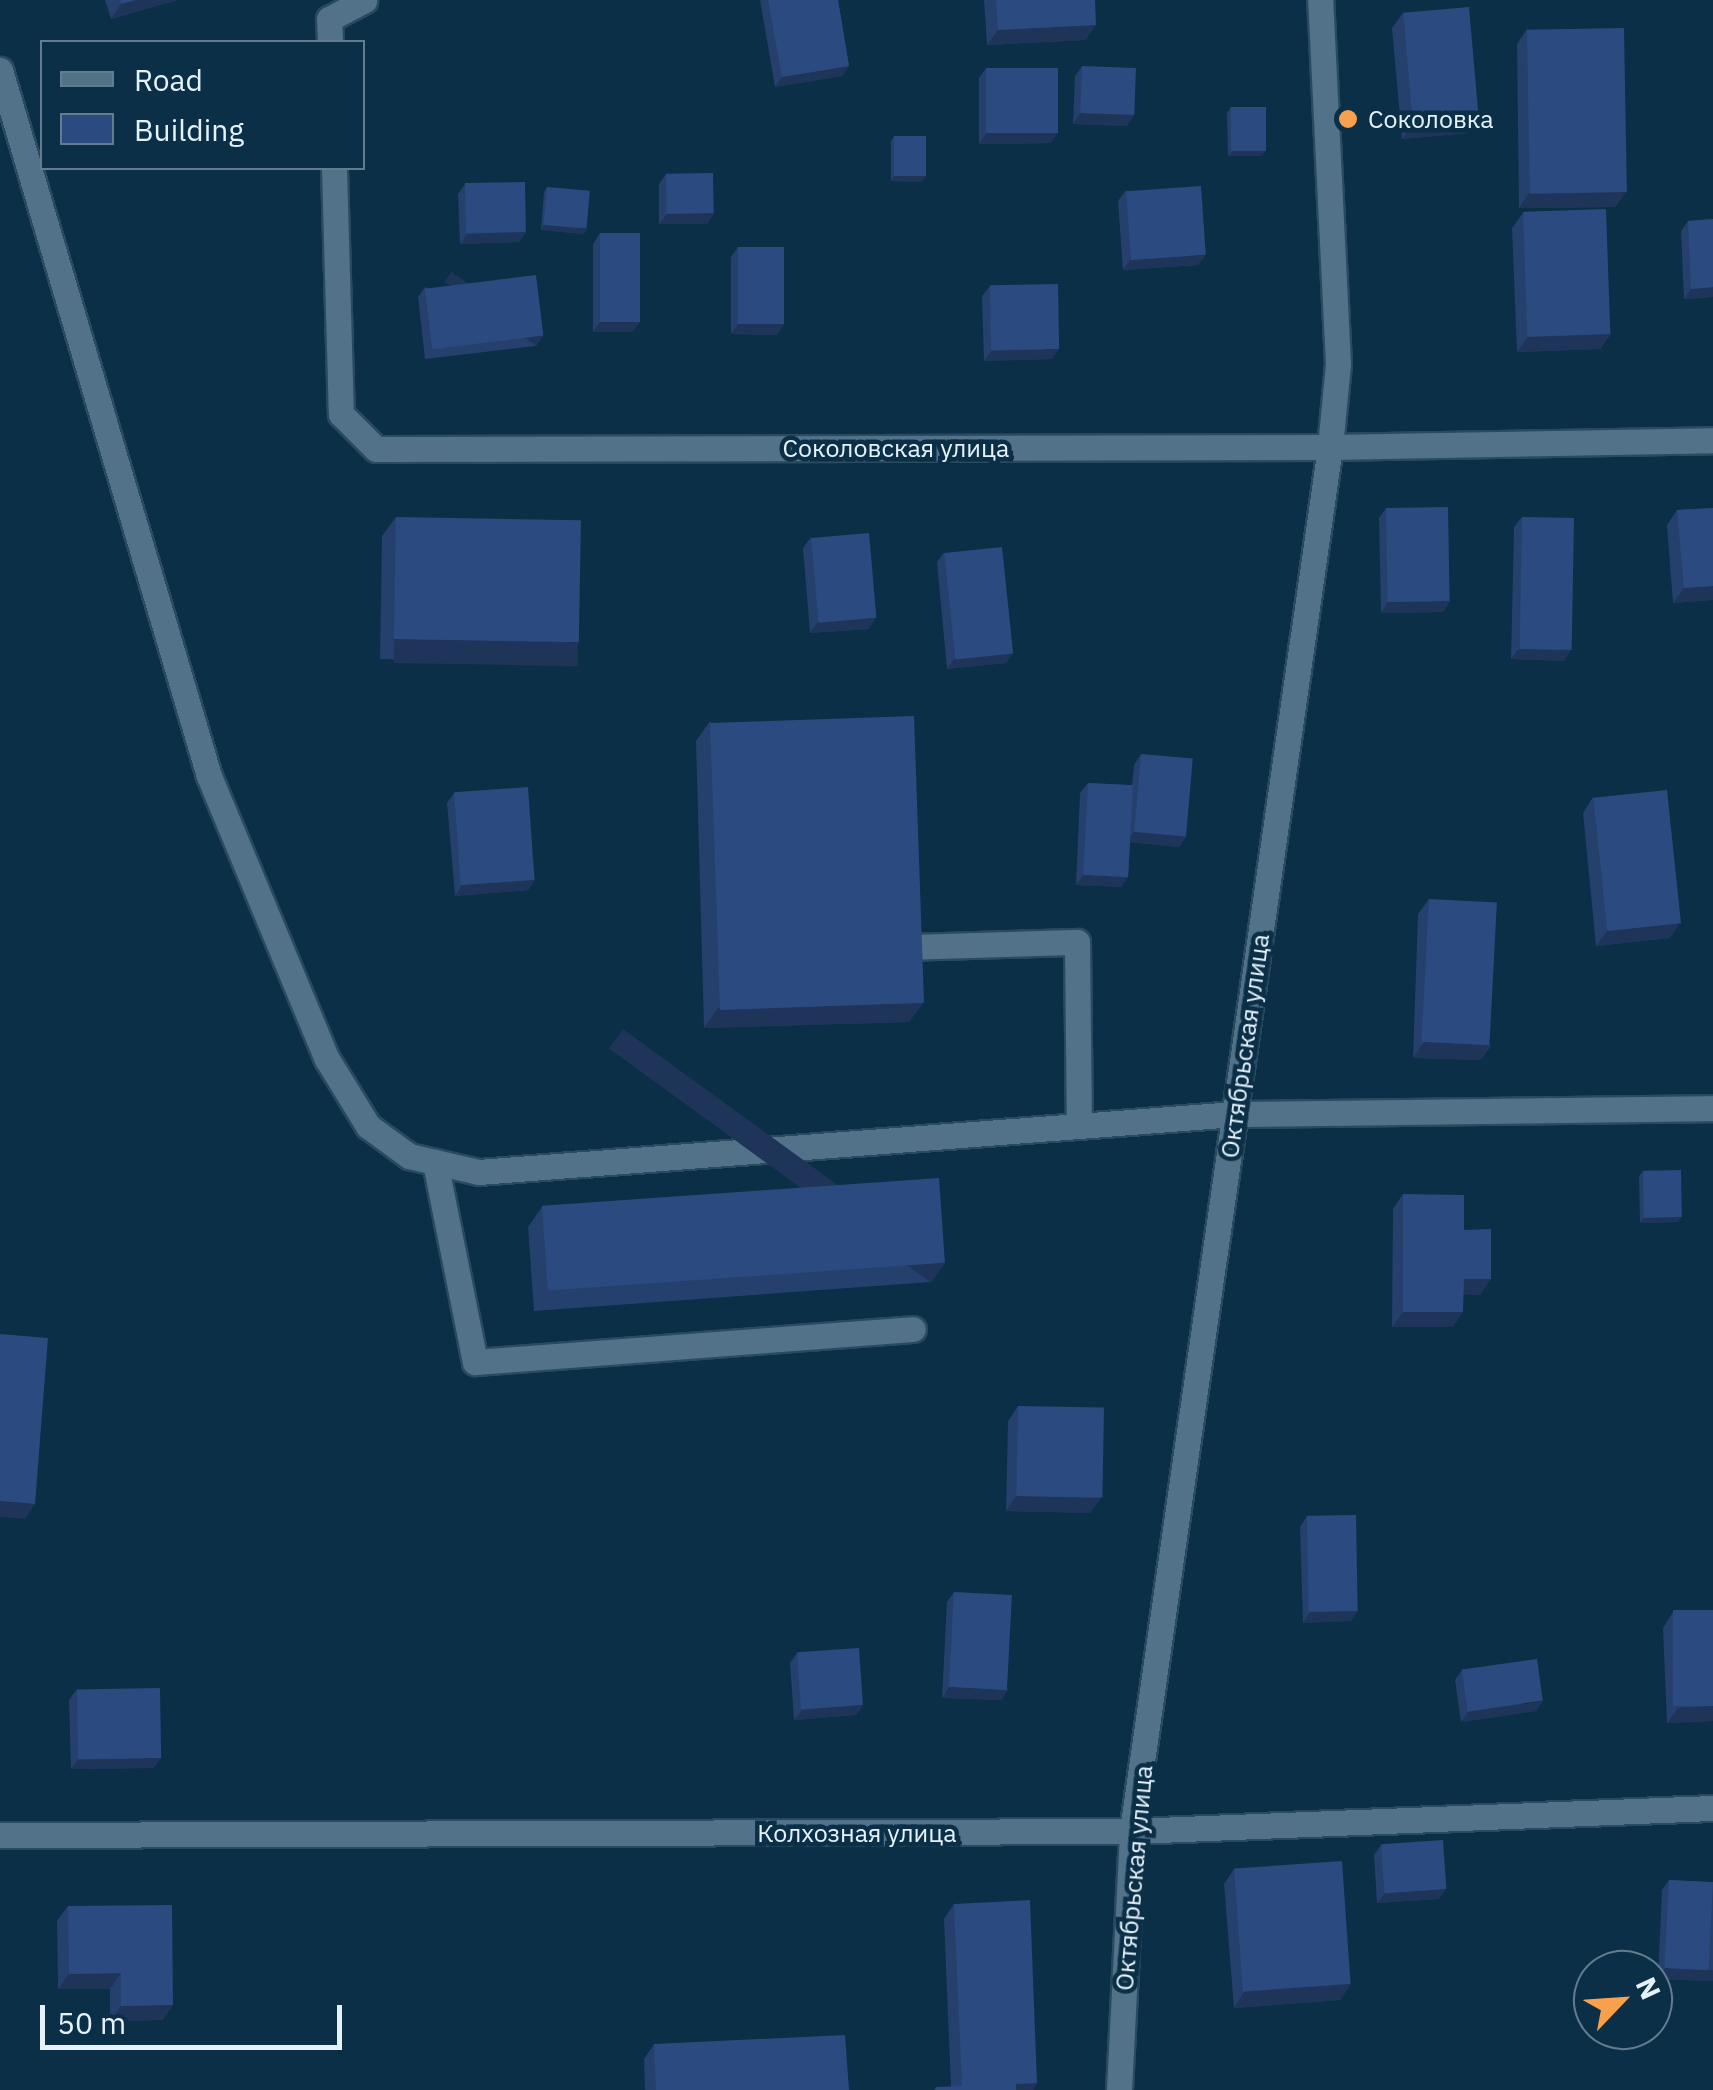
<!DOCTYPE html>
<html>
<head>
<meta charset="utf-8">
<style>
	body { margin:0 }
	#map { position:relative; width:1713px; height:2090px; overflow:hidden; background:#0a2f46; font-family:"IBM Plex Sans",sans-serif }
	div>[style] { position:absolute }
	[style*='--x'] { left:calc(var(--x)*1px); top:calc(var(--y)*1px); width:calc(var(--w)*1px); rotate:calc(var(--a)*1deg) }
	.roads { filter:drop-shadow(2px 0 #294a5f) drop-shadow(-2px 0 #294a5f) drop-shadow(0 2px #294a5f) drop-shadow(0 -2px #294a5f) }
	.minor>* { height:25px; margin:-12.5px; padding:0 12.5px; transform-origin:12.5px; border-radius:12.5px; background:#527289 }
	.wall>* { inset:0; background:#25406d }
	.shaded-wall>* { inset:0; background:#1e3459; transform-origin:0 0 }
	.building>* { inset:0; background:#2b4a7f; transform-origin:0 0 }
	.dots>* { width:28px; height:28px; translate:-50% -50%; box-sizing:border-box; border:5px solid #0a2f46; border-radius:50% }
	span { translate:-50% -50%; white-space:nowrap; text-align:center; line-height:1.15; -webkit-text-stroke:9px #0a2f46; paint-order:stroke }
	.poi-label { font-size:25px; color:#e5f2fc }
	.left { translate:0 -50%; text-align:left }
	.street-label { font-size:25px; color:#e5f2fc }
	.legend { position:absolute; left:40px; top:40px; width:325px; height:130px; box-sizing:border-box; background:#0a2f46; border:2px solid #627d8f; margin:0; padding:12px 18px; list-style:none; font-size:30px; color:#e5f2fc }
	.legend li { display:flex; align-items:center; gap:20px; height:50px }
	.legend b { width:50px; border:2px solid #627d8f }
	.north { position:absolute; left:1573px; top:1950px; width:100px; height:100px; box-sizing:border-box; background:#0a2f46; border:2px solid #627d8f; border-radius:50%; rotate:65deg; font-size:28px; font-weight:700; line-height:40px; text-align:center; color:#e5f2fc }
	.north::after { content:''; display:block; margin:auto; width:35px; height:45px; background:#f9a04c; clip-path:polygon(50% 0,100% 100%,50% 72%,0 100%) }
	.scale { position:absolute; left:40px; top:2005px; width:302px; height:45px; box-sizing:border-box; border:5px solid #e5f2fc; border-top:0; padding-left:12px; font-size:30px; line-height:35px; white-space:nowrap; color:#e5f2fc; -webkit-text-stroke:8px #0a2f46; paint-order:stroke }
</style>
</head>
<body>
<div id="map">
	<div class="roads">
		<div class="minor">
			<i style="--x:330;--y:42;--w:23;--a:-92"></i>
			<i style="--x:329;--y:19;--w:40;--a:-28"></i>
			<i style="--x:0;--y:70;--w:736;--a:73.51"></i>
			<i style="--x:209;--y:776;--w:307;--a:67.4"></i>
			<i style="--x:327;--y:1059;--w:79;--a:58.5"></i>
			<i style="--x:368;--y:1126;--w:51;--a:36.2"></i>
			<i style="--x:409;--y:1156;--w:72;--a:12.9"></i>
			<i style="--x:479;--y:1172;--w:758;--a:-4.39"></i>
			<i style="--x:1235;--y:1114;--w:478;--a:-0.7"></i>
			<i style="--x:334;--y:168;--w:246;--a:88.4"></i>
			<i style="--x:341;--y:414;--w:49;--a:45"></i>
			<i style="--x:376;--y:449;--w:954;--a:-0.12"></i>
			<i style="--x:1330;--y:447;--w:383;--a:-1"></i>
			<i style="--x:907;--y:947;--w:170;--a:-1.7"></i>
			<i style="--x:1077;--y:942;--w:184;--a:89.4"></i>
			<i style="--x:435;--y:1162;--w:204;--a:78.7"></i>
			<i style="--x:475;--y:1362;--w:439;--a:-4.3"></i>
			<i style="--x:0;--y:1835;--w:1132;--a:-0.2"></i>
			<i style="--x:1132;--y:1831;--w:581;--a:-2.27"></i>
			<i style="--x:1119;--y:2090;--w:259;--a:-87.1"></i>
			<i style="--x:1132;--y:1831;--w:1398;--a:-81.86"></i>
			<i style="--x:1330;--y:447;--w:83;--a:-84.5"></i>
			<i style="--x:1338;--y:364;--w:364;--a:-92.8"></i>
		</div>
	</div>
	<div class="wall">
		<i style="clip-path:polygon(105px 0,178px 0,111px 19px)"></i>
		<i style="clip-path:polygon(760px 0,838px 0,849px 66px,842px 76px,775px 87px)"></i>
		<i style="clip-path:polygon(984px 0,1095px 0,1086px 40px,987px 45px)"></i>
		<i style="clip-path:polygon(1403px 13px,1469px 133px,1402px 139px,1392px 28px)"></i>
		<i style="clip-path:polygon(1527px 29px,1626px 192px,1615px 207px,1519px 208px,1517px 44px)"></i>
		<i style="clip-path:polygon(1082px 66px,1134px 115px,1127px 126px,1073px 124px,1075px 76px)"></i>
		<i style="clip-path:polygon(986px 68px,1051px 143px,979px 144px,979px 78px)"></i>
		<i style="clip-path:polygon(1231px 107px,1262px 156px,1228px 156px,1227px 113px)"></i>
		<i style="clip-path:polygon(894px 136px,926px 176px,922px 182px,891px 181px,891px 141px)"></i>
		<i style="clip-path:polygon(666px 174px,714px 213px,707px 224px,659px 224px,659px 184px)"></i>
		<i style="clip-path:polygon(465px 184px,526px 232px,519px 242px,460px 244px,458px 194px)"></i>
		<i style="clip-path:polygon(547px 187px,584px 234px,541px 230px,544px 192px)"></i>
		<i style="clip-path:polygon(1126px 190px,1198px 265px,1123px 270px,1118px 201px)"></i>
		<i style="clip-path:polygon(1523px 213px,1611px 334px,1600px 349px,1517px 352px,1512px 228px)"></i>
		<i style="clip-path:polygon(1713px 219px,1713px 297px,1684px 299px,1681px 231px,1688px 221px)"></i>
		<i style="clip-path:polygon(600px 233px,633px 332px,593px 332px,593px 244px)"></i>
		<i style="clip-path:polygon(738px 247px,784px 324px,777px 335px,731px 334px,731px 257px)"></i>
		<i style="clip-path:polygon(990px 286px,1052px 359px,984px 361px,982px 296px)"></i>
		<i style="clip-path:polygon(425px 287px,543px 336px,536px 346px,425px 359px,418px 297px)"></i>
		<i style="clip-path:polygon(1386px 508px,1450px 601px,1443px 612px,1381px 613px,1379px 518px)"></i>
		<i style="clip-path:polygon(1713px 508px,1713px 600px,1673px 603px,1667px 525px,1677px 510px)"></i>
		<i style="clip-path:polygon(396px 517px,565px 663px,380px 659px,382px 536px)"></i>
		<i style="clip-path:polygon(1522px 517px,1564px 661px,1511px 659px,1514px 527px)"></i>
		<i style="clip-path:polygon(811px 537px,869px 629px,810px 633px,803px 548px)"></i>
		<i style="clip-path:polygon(944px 552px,1013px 653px,1006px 663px,947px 669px,937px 562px)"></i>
		<i style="clip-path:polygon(710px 721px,923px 1003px,909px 1022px,704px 1028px,696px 741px)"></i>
		<i style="clip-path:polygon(1141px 754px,1186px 837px,1179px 847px,1130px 842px,1128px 877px,1121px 887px,1076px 885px,1080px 793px,1088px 783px,1132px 785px,1134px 765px)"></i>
		<i style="clip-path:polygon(454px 793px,535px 880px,528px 890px,455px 896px,447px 803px)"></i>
		<i style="clip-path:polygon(1593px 797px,1670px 938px,1596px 946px,1583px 813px)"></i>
		<i style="clip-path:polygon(1429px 899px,1481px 1060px,1413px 1058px,1418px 914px)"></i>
		<i style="clip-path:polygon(1643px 1171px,1678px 1222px,1640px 1223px,1639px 1176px)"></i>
		<i style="clip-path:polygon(1403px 1194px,1464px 1230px,1480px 1295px,1463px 1294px,1453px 1327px,1392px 1327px,1393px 1209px)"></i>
		<i style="clip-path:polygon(542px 1207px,945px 1263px,931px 1282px,534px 1311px,528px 1227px)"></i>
		<i style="clip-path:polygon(1018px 1406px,1101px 1498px,1090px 1513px,1006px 1511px,1008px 1421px)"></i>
		<i style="clip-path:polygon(1307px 1516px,1358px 1611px,1351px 1621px,1303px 1623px,1300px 1527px)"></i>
		<i style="clip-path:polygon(954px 1592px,1008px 1690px,1001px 1700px,942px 1698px,947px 1602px)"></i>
		<i style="clip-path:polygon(1713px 1610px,1713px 1721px,1667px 1723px,1663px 1628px,1673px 1612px)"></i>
		<i style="clip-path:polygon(797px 1653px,863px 1705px,856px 1715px,794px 1720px,790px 1663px)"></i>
		<i style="clip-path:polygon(1462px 1670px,1536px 1711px,1461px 1722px,1455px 1680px)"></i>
		<i style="clip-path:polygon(77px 1689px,154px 1768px,71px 1769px,69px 1700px)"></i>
		<i style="clip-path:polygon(1381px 1845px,1446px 1889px,1439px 1899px,1377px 1903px,1374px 1855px)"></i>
		<i style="clip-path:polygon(1234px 1869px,1351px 1984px,1340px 2000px,1234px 2008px,1224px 1884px)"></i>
		<i style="clip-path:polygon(1669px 1880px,1713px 1882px,1713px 1981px,1658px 1979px,1662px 1890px)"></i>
		<i style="clip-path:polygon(954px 1904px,1037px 2083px,1033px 2090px,934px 2090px,936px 2087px,951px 2087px,944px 1919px)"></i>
		<i style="clip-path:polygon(68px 1906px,163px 2020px,110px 2021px,110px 1989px,58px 1989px,57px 1921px)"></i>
		<i style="clip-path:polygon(654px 2044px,849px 2090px,645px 2090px,644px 2059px)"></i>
	</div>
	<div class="shaded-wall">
		<i style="clip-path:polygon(136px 0,178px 0,111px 19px,121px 4px)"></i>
		<i style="clip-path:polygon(1096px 25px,1086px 40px,987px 45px,998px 30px)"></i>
		<i style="clip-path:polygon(849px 66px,842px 76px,775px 87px,782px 77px)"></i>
		<i style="clip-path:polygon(1080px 113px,1134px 115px,1127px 126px,1073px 124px)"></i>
		<i style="clip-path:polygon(1479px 118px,1469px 133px,1402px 139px,1413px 124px)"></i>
		<i style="clip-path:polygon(986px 133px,1058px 133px,1051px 143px,979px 144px)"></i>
		<i style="clip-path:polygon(1266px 150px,1262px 156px,1228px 156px,1232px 151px)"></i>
		<i style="clip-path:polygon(894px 176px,926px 176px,922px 182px,891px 181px)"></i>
		<i style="clip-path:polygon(1626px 192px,1615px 207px,1519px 208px,1529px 193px)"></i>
		<i style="clip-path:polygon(714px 213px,707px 224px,659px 224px,667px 214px)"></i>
		<i style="clip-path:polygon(544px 225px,588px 229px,584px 234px,541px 230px)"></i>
		<i style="clip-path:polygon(526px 232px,519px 242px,460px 244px,467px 234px)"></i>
		<i style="clip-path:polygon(1206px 255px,1198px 265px,1123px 270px,1130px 260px)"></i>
		<i style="clip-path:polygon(1713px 287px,1713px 297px,1684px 299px,1691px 289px)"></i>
		<i style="clip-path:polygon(600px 322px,640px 322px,633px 332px,593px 332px)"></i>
		<i style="clip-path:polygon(738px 324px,784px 324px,777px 335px,731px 334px)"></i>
		<i style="clip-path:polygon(1611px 334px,1600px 349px,1517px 352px,1528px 337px)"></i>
		<i style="left:543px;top:336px;width:12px;height:112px;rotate:125deg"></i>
		<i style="clip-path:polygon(1059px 349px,1052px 359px,984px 361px,991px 351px)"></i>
		<i style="clip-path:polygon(1713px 586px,1713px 600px,1673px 603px,1684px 588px)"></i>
		<i style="clip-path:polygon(1450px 601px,1443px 612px,1381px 613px,1388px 602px)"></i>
		<i style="clip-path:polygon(876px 618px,869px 629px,810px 633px,818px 622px)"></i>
		<i style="left:394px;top:639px;width:184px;height:24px;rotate:1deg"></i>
		<i style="clip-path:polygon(1518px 649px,1571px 650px,1564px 661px,1511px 659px)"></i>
		<i style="clip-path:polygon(1013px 653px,1006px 663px,947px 669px,954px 659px)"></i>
		<i style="clip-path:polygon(1134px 832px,1186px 837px,1179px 847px,1126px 842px)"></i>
		<i style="clip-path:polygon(1083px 875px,1128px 877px,1121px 887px,1076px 885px)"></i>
		<i style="clip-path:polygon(535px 880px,528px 890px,455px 896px,462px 885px)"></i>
		<i style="clip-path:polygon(1680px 923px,1670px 938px,1596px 946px,1607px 931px)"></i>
		<i style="clip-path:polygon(923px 1003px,909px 1022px,704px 1028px,718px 1008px)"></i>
		<i style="clip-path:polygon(1424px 1042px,1492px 1045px,1481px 1060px,1413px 1058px)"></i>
		<i style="clip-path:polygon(1682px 1217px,1678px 1222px,1640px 1223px,1644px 1218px)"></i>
		<i style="left:945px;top:1263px;width:24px;height:398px;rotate:126deg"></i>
		<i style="clip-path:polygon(1464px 1279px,1491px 1279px,1480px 1295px,1453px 1294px)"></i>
		<i style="clip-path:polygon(1403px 1312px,1463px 1312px,1453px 1327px,1392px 1327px)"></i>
		<i style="clip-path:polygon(1016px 1496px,1101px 1498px,1090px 1513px,1006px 1511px)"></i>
		<i style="clip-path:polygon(0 1501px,35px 1504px,25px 1519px,0 1517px)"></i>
		<i style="clip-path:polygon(1358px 1611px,1351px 1621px,1303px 1623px,1310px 1612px)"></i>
		<i style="clip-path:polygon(949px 1687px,1008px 1690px,1001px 1700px,942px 1698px)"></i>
		<i style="clip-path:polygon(1543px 1701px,1536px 1711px,1461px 1722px,1468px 1712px)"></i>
		<i style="clip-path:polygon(863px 1705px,856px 1715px,794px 1720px,802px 1710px)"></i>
		<i style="clip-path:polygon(1713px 1706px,1713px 1721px,1667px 1723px,1678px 1708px)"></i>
		<i style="clip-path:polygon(161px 1758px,154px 1768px,71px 1769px,78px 1759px)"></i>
		<i style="clip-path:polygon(1446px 1889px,1439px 1899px,1377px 1903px,1385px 1893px)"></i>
		<i style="clip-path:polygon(1665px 1968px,1713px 1970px,1713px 1981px,1658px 1979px)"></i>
		<i style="clip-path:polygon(121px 1973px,110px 1989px,58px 1989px,69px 1974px)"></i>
		<i style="clip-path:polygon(1351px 1984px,1340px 2000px,1234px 2008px,1244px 1992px)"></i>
		<i style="clip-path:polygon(173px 2005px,163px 2020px,110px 2021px,121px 2006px)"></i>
		<i style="clip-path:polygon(1037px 2083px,1033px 2090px,1012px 2090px,1016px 2084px)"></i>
	</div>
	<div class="building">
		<i style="clip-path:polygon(120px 0,136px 0,121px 4px)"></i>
		<i style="clip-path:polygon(768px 0,838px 0,849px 66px,782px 77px)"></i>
		<i style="clip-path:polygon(996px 0,1095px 0,1096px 25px,998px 30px)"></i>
		<i style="left:1469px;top:7px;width:111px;height:66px;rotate:85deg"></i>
		<i style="left:1624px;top:28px;width:164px;height:97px;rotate:89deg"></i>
		<i style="left:1082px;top:66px;width:54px;height:47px;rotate:2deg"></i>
		<i style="left:986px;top:68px;width:72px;height:65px"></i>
		<i style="left:1231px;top:107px;width:35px;height:44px"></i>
		<i style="left:894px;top:136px;width:32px;height:40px"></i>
		<i style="left:713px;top:173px;width:40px;height:47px;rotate:89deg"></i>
		<i style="left:525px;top:182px;width:50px;height:60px;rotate:89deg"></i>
		<i style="left:1201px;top:186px;width:69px;height:75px;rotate:86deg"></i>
		<i style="left:547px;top:187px;width:43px;height:38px;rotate:5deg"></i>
		<i style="left:1606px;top:209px;width:125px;height:83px;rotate:88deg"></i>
		<i style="clip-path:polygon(1713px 219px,1713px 287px,1691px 289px,1688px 221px)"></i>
		<i style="left:600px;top:233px;width:40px;height:89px"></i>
		<i style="left:738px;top:247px;width:46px;height:77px"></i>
		<i style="left:536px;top:275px;width:61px;height:112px;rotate:83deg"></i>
		<i style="left:1058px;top:284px;width:65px;height:68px;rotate:89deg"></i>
		<i style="left:1448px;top:507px;width:94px;height:62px;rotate:89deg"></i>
		<i style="clip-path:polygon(1713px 508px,1713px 586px,1684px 588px,1677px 510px)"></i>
		<i style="left:396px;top:517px;width:185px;height:122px;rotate:1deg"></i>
		<i style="left:1522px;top:517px;width:52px;height:132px;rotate:1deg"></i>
		<i style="left:869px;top:533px;width:85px;height:58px;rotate:85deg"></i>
		<i style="left:1002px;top:547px;width:107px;height:58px;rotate:84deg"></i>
		<i style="left:914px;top:716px;width:287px;height:204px;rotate:88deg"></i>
		<i style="left:1141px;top:754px;width:52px;height:78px;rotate:5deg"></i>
		<i style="left:1088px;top:783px;width:45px;height:92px;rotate:3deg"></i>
		<i style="left:528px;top:787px;width:93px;height:74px;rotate:86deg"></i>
		<i style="left:1667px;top:790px;width:134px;height:74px;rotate:84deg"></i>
		<i style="left:1429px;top:899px;width:68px;height:143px;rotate:3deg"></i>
		<i style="left:1681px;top:1170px;width:47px;height:38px;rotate:89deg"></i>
		<i style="left:939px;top:1178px;width:85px;height:398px;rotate:86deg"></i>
		<i style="clip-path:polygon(1403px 1194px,1464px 1195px,1464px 1230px,1491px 1229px,1491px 1279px,1464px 1279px,1463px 1312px,1403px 1312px)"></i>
		<i style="clip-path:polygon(0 1334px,48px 1338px,35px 1504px,0 1501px)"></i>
		<i style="left:1018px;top:1406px;width:86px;height:90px;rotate:1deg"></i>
		<i style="left:1356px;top:1515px;width:96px;height:49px;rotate:89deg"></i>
		<i style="left:954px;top:1592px;width:58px;height:95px;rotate:3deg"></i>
		<i style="left:1713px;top:1610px;width:96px;height:40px;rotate:90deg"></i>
		<i style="left:859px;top:1648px;width:57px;height:62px;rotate:86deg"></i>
		<i style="left:1537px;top:1659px;width:42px;height:76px;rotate:82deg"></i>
		<i style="left:160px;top:1688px;width:70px;height:83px;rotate:89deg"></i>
		<i style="left:1443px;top:1840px;width:49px;height:62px;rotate:86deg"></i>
		<i style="left:1342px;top:1861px;width:123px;height:108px;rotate:86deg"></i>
		<i style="left:1669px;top:1880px;width:44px;height:88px;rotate:3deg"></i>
		<i style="clip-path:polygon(1030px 1900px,1037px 2083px,1016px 2084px,1016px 2090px,936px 2090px,936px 2087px,962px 2086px,954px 1904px)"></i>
		<i style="clip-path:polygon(172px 1905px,173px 2005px,121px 2006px,121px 1973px,69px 1974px,68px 1906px)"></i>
		<i style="clip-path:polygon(845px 2035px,849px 2090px,656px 2090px,654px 2044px)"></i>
	</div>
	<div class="dots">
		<i style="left:1348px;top:119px;background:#f9a04c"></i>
	</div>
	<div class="poi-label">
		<span class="left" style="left:1368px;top:119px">Соколовка</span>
	</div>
	<div class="street-label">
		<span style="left:896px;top:448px">Соколовская улица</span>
		<span style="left:1245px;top:1046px;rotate:-82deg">Октябрьская улица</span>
		<span style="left:857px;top:1833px">Колхозная улица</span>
		<span style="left:1134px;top:1878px;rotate:-85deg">Октябрьская улица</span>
	</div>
	<ul class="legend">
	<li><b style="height:12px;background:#527289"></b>Road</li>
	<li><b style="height:28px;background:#2b4a7f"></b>Building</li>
	</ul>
	<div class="north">N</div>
	<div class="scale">50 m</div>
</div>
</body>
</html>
